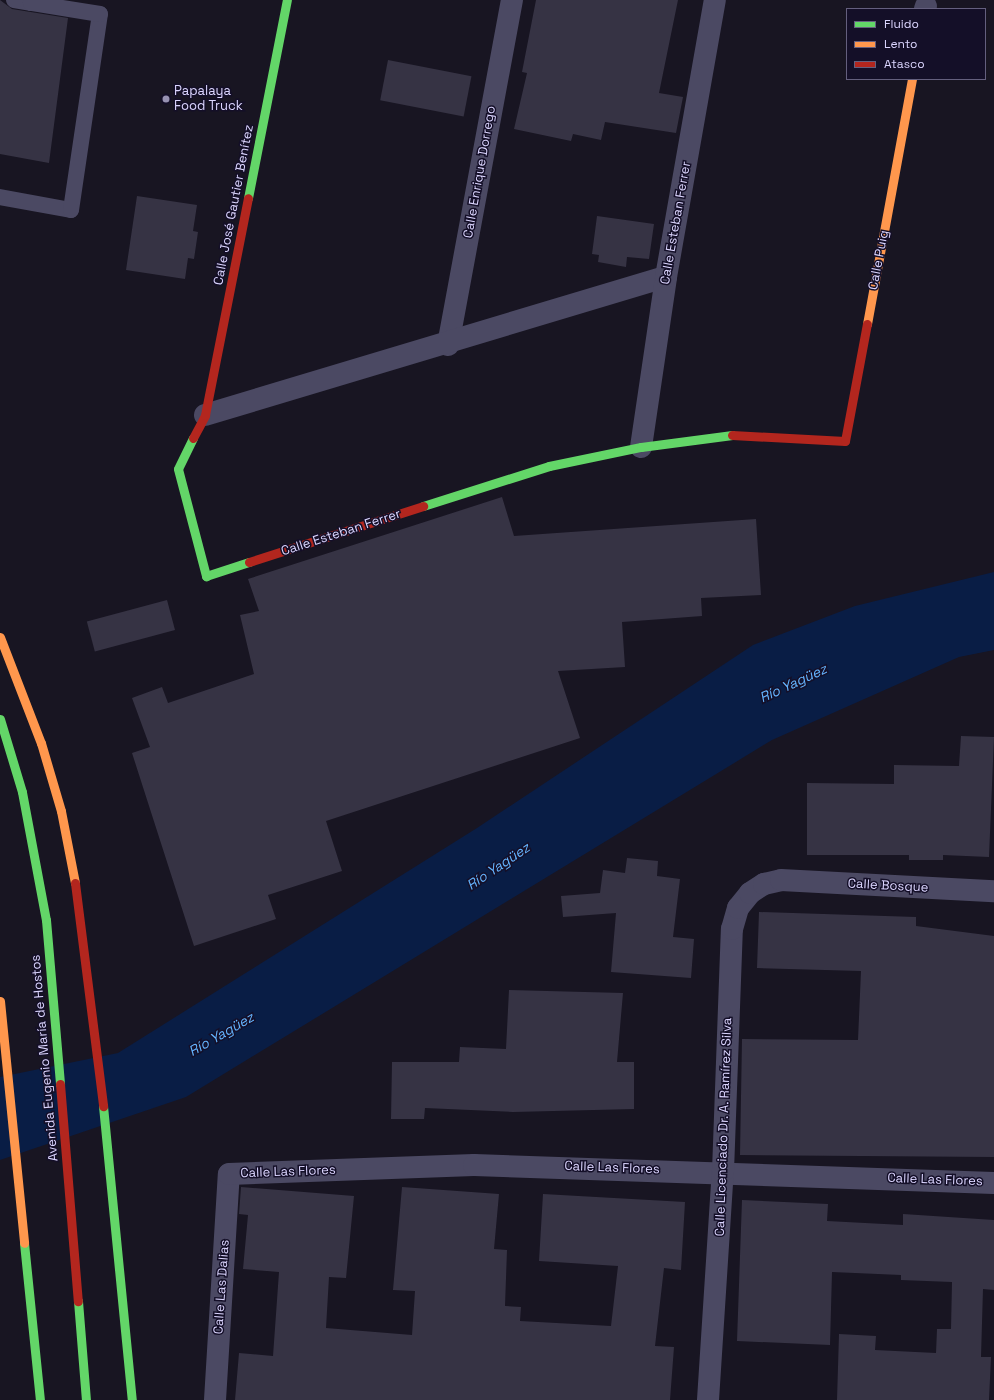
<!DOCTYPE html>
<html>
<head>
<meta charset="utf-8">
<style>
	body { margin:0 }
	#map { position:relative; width:994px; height:1400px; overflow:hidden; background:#181522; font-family:"Space Grotesk",sans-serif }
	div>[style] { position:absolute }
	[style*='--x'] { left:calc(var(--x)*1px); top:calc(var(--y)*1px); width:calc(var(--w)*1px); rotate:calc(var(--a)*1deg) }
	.water>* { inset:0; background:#091d45 }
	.building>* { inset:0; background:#363344; transform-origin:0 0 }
	.lane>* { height:16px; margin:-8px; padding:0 8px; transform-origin:8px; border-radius:8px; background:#4b4963 }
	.street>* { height:22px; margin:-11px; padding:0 11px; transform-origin:11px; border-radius:11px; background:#4b4963 }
	.fast>* { height:9px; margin:-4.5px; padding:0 4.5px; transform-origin:4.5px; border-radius:4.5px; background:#63d668 }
	.slow>* { height:9px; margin:-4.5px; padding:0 4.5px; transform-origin:4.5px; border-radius:4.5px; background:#ff974d }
	.jam>* { height:9px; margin:-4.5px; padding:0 4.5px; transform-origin:4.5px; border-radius:4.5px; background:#b3261e }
	.dots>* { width:11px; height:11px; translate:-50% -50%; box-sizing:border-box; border:2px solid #140f28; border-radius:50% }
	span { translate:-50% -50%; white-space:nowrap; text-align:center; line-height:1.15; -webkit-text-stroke:3px #140f28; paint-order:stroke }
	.poi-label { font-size:13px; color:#dcd6ff }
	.left { translate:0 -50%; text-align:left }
	.street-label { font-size:13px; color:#dcd6ff }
	.water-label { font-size:14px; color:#64b4ff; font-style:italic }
	.legend { position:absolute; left:846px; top:8px; width:140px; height:72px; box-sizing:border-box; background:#140f28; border:1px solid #645f7e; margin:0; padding:5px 7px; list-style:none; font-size:12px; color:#dcd6ff }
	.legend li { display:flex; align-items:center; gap:8px; height:20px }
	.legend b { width:20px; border:1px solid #645f7e }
</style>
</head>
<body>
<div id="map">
	<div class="water">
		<i style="clip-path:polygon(994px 572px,994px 650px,959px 657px,772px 740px,186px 1097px,0 1160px,0 1077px,118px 1053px,477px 828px,753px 645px,855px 606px)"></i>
	</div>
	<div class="building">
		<i style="clip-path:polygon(0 0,12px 9px,68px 18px,49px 163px,0 154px)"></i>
		<i style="clip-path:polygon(536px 0,678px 0,659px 93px,683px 97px,676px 133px,605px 122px,601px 140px,573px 134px,571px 141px,514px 129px,527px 73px,522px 72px)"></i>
		<i style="left:388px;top:60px;width:85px;height:41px;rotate:11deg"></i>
		<i style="clip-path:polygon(137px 196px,197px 205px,193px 231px,198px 232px,194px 259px,188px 258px,185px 279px,126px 270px)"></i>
		<i style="clip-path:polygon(597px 216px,654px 224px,649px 259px,627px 257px,626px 267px,598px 262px,599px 255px,592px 254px)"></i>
		<i style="clip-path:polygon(502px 497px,514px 536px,756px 519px,761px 595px,701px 598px,702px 616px,622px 622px,625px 667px,558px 671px,580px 738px,326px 821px,342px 871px,268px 895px,276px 919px,194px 946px,132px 753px,150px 747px,132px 698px,162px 687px,168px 703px,254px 674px,240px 615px,259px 611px,248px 579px)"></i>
		<i style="left:167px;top:600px;width:31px;height:83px;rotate:75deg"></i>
		<i style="clip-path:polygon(961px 736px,994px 737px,989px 857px,943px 855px,943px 860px,909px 860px,909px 855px,807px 855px,807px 783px,894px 784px,894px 765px,959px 766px)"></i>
		<i style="clip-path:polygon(627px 858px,658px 861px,657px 876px,680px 879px,673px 937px,694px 939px,691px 978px,611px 972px,616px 913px,563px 917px,561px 896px,600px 893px,603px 870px,625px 873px)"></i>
		<i style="clip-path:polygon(759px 912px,916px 917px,916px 926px,994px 936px,994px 1157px,740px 1155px,742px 1039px,858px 1040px,861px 971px,757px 968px)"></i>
		<i style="clip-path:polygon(509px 990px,623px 993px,617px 1062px,634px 1062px,634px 1109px,513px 1112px,425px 1108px,424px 1119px,391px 1119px,392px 1062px,459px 1062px,460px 1047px,506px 1049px)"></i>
		<i style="clip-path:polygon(241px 1187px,354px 1196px,346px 1278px,329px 1277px,326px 1328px,412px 1335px,415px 1291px,393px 1290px,402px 1187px,499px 1194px,494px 1249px,507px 1250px,505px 1306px,521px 1307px,520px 1321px,611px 1326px,618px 1266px,539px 1261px,543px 1194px,685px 1202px,681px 1270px,664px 1268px,655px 1346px,674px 1347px,670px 1400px,235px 1400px,239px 1353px,273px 1356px,279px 1272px,243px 1269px,248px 1215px,239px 1214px)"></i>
		<i style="clip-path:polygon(742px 1200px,828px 1204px,827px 1221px,903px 1225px,903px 1214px,994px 1220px,994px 1290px,983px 1289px,981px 1357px,991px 1357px,989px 1400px,837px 1400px,839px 1334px,876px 1336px,875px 1350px,936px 1353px,937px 1329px,951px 1329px,952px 1282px,901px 1280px,901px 1275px,832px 1272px,830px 1345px,737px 1341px)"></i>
	</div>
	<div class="lane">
		<i style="--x:14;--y:0;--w:17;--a:10"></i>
		<i style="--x:31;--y:3;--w:3;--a:-72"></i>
		<i style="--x:0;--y:197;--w:72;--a:10.4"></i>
		<i style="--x:71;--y:210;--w:198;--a:-81.6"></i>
		<i style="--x:100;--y:14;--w:70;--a:-170.9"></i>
	</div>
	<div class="street">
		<i style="--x:925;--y:9;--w:3;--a:-72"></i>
		<i style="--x:448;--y:345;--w:351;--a:-79.5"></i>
		<i style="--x:205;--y:415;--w:481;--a:-16.7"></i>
		<i style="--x:641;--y:447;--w:172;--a:-81.6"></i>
		<i style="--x:666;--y:277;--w:281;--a:-80"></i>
		<i style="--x:215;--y:1400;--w:226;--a:-86.5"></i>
		<i style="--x:229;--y:1174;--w:245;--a:-2.1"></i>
		<i style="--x:474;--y:1165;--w:520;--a:1.98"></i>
		<i style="--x:708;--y:1400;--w:229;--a:-86.3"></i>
		<i style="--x:723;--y:1171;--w:242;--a:-87.9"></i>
		<i style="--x:732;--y:929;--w:22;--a:-74"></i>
		<i style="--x:738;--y:908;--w:19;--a:-51"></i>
		<i style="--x:750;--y:893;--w:17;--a:-33"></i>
		<i style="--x:764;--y:884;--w:17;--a:-13"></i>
		<i style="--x:781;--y:880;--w:213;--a:3"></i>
	</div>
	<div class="fast">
		<i style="--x:248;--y:198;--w:202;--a:-78.9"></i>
		<i style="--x:193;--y:438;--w:34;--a:116"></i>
		<i style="--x:178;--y:469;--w:111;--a:75.3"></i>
		<i style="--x:206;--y:576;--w:45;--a:-18"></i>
		<i style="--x:423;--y:506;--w:132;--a:-17.6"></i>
		<i style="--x:549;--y:466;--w:94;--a:-11.7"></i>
		<i style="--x:641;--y:447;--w:92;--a:-7.5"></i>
		<i style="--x:0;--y:719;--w:76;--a:73.2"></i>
		<i style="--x:22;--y:792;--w:130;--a:79.4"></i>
		<i style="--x:46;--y:920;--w:165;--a:85.1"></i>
		<i style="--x:103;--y:1106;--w:295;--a:84.4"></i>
		<i style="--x:24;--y:1243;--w:158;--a:84.2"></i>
		<i style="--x:78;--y:1301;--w:99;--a:85.4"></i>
	</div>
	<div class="slow">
		<i style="--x:867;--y:324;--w:249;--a:-79.6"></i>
		<i style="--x:0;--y:637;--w:114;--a:68.9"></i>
		<i style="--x:41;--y:743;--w:71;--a:73.6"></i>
		<i style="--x:61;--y:811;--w:73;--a:79"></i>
		<i style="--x:0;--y:1001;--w:243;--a:84.3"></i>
	</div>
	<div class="jam">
		<i style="--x:732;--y:435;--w:113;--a:3"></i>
		<i style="--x:845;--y:441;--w:119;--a:-79.4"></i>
		<i style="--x:193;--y:438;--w:26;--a:-62"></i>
		<i style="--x:205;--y:415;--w:221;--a:-78.8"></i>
		<i style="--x:249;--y:562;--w:183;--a:-17.8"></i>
		<i style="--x:75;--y:883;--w:225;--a:82.8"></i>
		<i style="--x:60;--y:1084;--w:218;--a:85.3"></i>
	</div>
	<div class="dots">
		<i style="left:166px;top:99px;background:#9792b2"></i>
	</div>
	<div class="poi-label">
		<span class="left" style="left:174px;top:99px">Papalaya<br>Food Truck</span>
	</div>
	<div class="street-label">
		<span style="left:480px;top:172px;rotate:-80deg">Calle Enrique Dorrego</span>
		<span style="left:234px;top:205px;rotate:-79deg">Calle José Gautier Benítez</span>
		<span style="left:676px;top:223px;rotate:-80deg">Calle Esteban Ferrer</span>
		<span style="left:879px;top:260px;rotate:-79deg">Calle Puig</span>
		<span style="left:341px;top:533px;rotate:-18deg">Calle Esteban Ferrer</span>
		<span style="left:888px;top:886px;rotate:3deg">Calle Bosque</span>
		<span style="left:45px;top:1058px;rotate:-95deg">Avenida Eugenio María de Hostos</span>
		<span style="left:724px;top:1127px;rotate:-88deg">Calle Licenciado Dr. A. Ramírez Silva</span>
		<span style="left:612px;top:1168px;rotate:2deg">Calle Las Flores</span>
		<span style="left:288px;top:1172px;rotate:-2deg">Calle Las Flores</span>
		<span style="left:935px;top:1180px;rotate:2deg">Calle Las Flores</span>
		<span style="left:222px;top:1287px;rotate:-86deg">Calle Las Dalias</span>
	</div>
	<div class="water-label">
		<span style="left:793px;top:683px;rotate:-25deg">Río Yagüez</span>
		<span style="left:498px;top:866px;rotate:-34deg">Río Yagüez</span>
		<span style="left:221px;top:1034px;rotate:-30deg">Río Yagüez</span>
	</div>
	<ul class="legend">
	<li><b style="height:5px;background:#63d668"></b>Fluido</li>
	<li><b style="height:5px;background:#ff974d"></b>Lento</li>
	<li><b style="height:5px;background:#b3261e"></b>Atasco</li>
	</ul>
</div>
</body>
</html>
